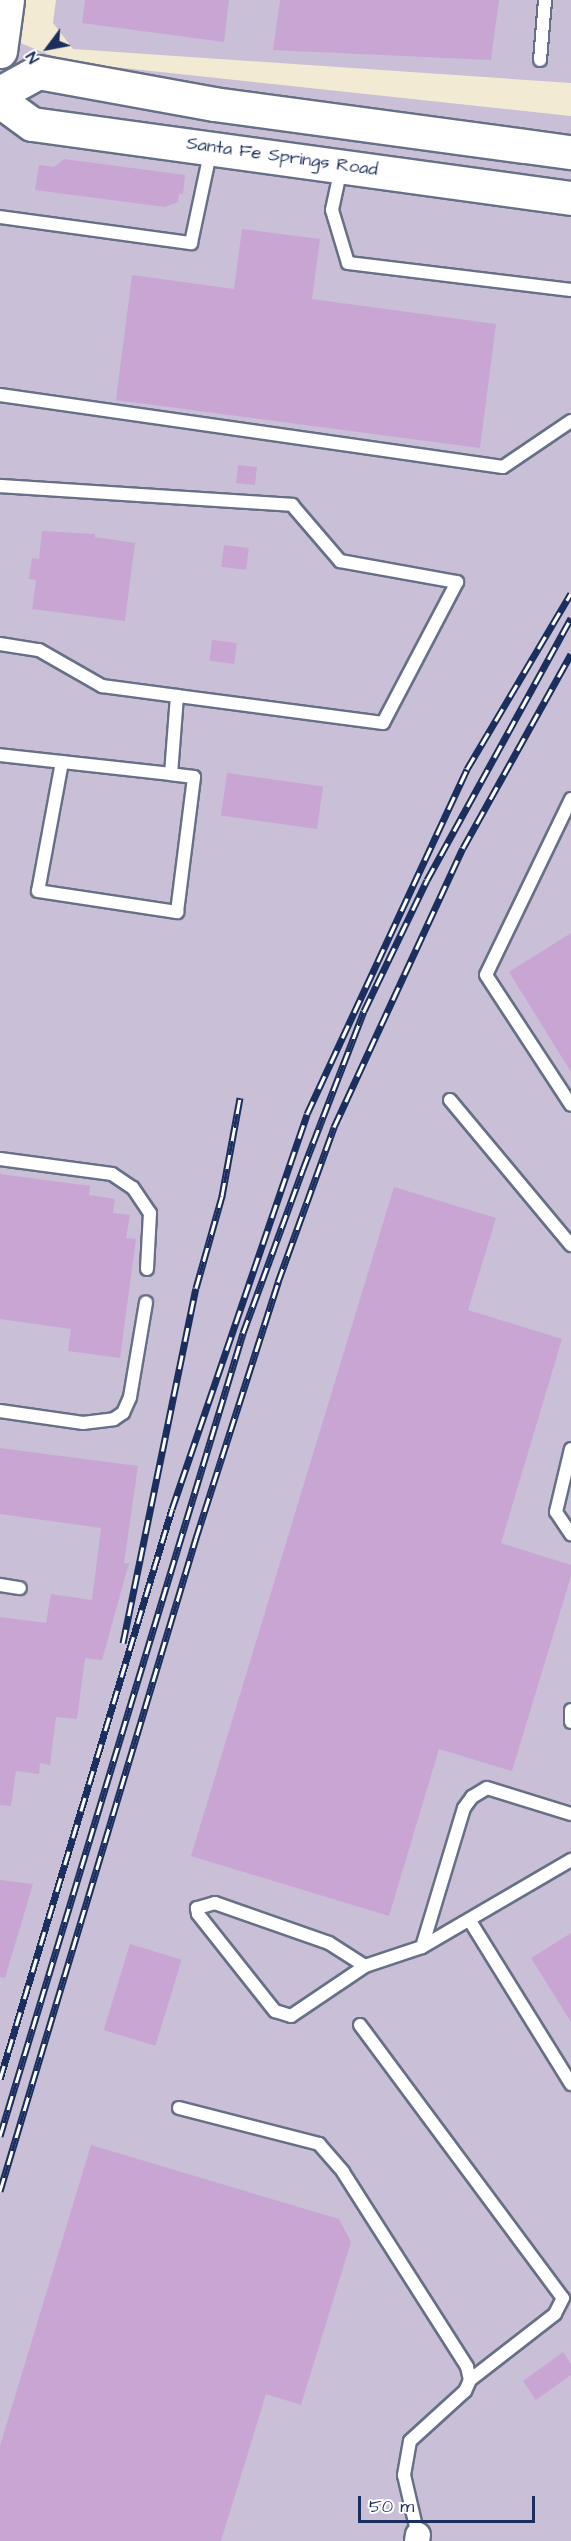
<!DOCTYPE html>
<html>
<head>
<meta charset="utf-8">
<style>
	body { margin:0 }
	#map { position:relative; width:571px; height:2541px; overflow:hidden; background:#f3ead4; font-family:"Architects Daughter",sans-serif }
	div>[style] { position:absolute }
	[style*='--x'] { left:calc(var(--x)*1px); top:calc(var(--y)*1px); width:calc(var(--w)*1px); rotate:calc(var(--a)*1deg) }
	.industrial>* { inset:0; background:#c9bfd7 }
	.building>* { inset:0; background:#c9a5d4; transform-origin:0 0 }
	.roads { filter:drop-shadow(2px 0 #677087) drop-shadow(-2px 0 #677087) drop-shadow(0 2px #677087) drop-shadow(0 -2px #677087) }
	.lane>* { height:12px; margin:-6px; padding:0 6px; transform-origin:6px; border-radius:6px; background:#fff }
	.street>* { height:24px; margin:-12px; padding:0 12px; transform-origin:12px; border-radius:12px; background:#fff }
	.secondary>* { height:33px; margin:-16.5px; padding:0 16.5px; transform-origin:16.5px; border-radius:16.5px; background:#fff }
	.rail>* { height:7px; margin-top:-3.5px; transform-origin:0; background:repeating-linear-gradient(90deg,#fff 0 14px,#1b2f5e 0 28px); box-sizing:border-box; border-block:2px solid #1b2f5e }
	span { translate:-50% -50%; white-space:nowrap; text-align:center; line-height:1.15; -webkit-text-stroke:6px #fff; paint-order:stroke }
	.street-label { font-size:18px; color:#1b2f5e }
	.north { position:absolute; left:18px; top:18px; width:60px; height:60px; -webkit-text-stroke:4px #fff; paint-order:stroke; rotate:238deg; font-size:16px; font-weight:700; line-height:24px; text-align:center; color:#1b2f5e }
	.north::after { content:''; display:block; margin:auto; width:21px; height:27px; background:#1b2f5e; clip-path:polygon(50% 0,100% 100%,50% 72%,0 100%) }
	.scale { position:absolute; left:358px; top:2496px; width:177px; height:27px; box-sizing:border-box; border:3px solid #1b2f5e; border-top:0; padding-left:8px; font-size:18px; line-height:21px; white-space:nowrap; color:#1b2f5e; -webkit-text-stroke:4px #fff; paint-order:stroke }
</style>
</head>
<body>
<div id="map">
	<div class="industrial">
		<i style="clip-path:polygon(56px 0,571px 0,571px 83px,73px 49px,53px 23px)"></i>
		<i style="clip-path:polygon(0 35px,68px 62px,571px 116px,571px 2541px,0 2541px)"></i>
	</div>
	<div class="building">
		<i style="clip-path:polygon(85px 0,229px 0,224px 42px,82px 23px)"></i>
		<i style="clip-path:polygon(280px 0,499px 0,491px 60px,273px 50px)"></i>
		<i style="clip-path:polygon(64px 159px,185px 175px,183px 194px,179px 194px,178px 202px,165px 207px,35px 190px,39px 165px,54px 167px)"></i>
		<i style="clip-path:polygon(242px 229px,320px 239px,312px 299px,496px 324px,480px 448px,116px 400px,132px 275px,234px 289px)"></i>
		<i style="left:238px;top:465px;width:19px;height:18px;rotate:6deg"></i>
		<i style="clip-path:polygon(42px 531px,95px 534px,95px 537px,135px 543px,125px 621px,32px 609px,36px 580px,29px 579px,32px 558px,39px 559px)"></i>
		<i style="left:224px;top:545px;width:25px;height:22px;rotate:7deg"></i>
		<i style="left:212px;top:640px;width:25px;height:21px;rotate:7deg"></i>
		<i style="left:227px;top:773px;width:97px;height:43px;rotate:8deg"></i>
		<i style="clip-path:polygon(571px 933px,571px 1072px,509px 972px)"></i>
		<i style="clip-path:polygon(0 1174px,90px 1186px,89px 1195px,115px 1199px,113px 1213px,130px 1215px,126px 1238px,136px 1239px,120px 1358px,68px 1351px,71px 1329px,0 1319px)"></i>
		<i style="clip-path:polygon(394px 1187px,496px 1218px,468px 1310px,562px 1339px,501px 1543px,571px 1565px,571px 1576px,512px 1771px,439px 1749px,389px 1916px,191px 1856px)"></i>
		<i style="clip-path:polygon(0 1448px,138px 1466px,124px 1563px,129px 1563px,102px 1660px,85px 1658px,77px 1719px,56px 1717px,50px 1765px,40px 1763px,39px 1774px,16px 1771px,11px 1806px,0 1805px,0 1617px,46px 1623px,51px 1594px,92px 1600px,101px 1528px,0 1514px)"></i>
		<i style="clip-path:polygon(0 1880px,33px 1884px,5px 1978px,0 1977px)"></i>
		<i style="clip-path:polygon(571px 1933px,571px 2022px,531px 1958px)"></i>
		<i style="left:130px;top:1944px;width:54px;height:90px;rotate:17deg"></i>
		<i style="clip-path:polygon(91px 2145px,339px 2219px,351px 2242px,301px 2405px,266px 2394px,221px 2541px,0 2541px,0 2446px)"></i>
		<i style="clip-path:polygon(563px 2352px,571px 2364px,571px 2375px,536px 2400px,523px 2381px)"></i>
	</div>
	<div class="roads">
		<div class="lane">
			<i style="--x:540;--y:60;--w:60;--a:-85.2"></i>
			<i style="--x:341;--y:168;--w:43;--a:102.1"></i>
			<i style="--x:332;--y:210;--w:55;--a:73.2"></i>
			<i style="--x:348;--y:263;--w:225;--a:6.9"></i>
			<i style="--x:0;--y:217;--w:193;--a:7.8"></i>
			<i style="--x:191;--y:243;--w:96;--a:-78"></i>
			<i style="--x:0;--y:395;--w:508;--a:8.15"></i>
			<i style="--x:503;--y:467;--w:82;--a:-34.1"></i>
			<i style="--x:0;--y:486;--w:293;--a:3.7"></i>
			<i style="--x:292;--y:505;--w:74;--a:49.4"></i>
			<i style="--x:340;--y:561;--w:119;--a:10.2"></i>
			<i style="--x:457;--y:582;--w:159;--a:117.7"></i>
			<i style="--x:383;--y:723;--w:208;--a:-172.5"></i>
			<i style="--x:177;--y:696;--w:78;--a:94.4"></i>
			<i style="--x:171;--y:774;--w:172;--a:-173.7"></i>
			<i style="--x:0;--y:644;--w:39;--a:9"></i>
			<i style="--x:39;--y:650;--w:73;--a:29.7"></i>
			<i style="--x:102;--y:686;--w:76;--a:7.6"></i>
			<i style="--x:62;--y:762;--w:131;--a:100.5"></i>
			<i style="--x:38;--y:891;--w:141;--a:8.6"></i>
			<i style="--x:177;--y:912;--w:136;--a:-82.8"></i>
			<i style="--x:194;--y:777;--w:23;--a:-173"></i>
			<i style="--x:571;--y:799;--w:195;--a:115.8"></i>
			<i style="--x:486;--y:975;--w:155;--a:56.8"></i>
			<i style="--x:450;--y:1100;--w:189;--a:50.2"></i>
			<i style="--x:0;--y:1159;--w:113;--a:7.6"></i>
			<i style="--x:112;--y:1174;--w:25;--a:34"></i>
			<i style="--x:133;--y:1188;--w:30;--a:56"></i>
			<i style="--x:150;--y:1213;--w:56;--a:93.1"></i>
			<i style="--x:0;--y:1411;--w:84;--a:8.2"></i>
			<i style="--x:83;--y:1423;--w:31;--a:-7"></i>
			<i style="--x:114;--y:1419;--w:11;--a:-34"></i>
			<i style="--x:123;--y:1413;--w:17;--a:-66"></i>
			<i style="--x:130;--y:1397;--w:96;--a:-80.4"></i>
			<i style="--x:571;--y:1449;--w:65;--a:103.4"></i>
			<i style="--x:556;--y:1512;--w:27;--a:56"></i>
			<i style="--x:0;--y:1585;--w:20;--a:9"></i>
			<i style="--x:571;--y:1710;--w:12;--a:90"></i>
			<i style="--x:470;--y:1921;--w:192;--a:58.2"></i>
			<i style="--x:422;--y:1947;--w:145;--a:-73.2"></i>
			<i style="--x:464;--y:1808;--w:14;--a:-54"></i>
			<i style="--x:472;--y:1797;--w:17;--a:-31"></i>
			<i style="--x:487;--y:1788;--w:88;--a:17.2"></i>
			<i style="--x:365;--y:1966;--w:43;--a:-147.4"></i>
			<i style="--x:329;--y:1943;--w:121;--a:-160.7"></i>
			<i style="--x:215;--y:1903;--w:19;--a:164"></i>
			<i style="--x:197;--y:1908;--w:6;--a:81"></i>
			<i style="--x:198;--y:1914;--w:124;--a:51.6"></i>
			<i style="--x:275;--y:2011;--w:17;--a:17"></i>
			<i style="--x:291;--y:2016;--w:89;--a:-34"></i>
			<i style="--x:365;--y:1966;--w:60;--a:-18.4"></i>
			<i style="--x:422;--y:1947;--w:173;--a:-30.3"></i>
			<i style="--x:360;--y:2025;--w:340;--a:53.4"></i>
			<i style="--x:563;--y:2298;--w:18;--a:117"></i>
			<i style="--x:555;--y:2314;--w:108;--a:142.2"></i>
			<i style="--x:179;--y:2108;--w:145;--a:14.4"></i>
			<i style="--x:319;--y:2144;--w:37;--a:49"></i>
			<i style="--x:343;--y:2172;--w:231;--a:57.5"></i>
			<i style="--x:467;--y:2367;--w:13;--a:77"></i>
			<i style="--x:470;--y:2380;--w:12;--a:114"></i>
			<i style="--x:465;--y:2391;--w:74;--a:137.7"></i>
			<i style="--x:410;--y:2441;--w:35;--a:100"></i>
			<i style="--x:404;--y:2475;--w:62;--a:76.9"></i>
		</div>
		<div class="street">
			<i style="--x:417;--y:2541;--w:6;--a:-81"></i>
		</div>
		<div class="secondary">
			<i style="--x:0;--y:51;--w:51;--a:-82.2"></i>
			<i style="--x:0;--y:93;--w:43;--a:-28.9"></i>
			<i style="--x:38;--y:72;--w:179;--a:10.3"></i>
			<i style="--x:214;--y:104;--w:360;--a:7.7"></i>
			<i style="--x:0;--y:101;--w:39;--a:36"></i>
			<i style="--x:32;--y:124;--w:544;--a:7.82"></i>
		</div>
	</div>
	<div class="rail">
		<i style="--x:123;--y:1643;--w:362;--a:-78.4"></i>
		<i style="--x:196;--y:1288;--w:96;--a:-74.2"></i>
		<i style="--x:222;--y:1196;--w:100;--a:-79.6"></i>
		<i style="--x:0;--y:2079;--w:595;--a:-73.21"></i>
		<i style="--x:172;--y:1509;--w:417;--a:-71.1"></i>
		<i style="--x:307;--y:1114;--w:380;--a:-65.1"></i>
		<i style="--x:467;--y:769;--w:204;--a:-59.4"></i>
		<i style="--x:0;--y:2136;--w:839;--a:-73.16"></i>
		<i style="--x:243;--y:1333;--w:175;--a:-69.9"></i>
		<i style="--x:303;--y:1169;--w:169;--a:-68.9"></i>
		<i style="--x:364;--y:1011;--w:145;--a:-64.3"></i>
		<i style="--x:427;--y:880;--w:299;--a:-61.2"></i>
		<i style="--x:0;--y:2191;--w:682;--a:-73.29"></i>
		<i style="--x:196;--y:1538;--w:269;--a:-72.2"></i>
		<i style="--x:278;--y:1282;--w:165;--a:-70.1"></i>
		<i style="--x:334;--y:1127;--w:307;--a:-65.2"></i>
		<i style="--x:463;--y:848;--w:222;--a:-60.9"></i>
	</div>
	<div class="street-label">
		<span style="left:282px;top:157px;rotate:8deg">Santa Fe Springs Road</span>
	</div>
	<div class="north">N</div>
	<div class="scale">50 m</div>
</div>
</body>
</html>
